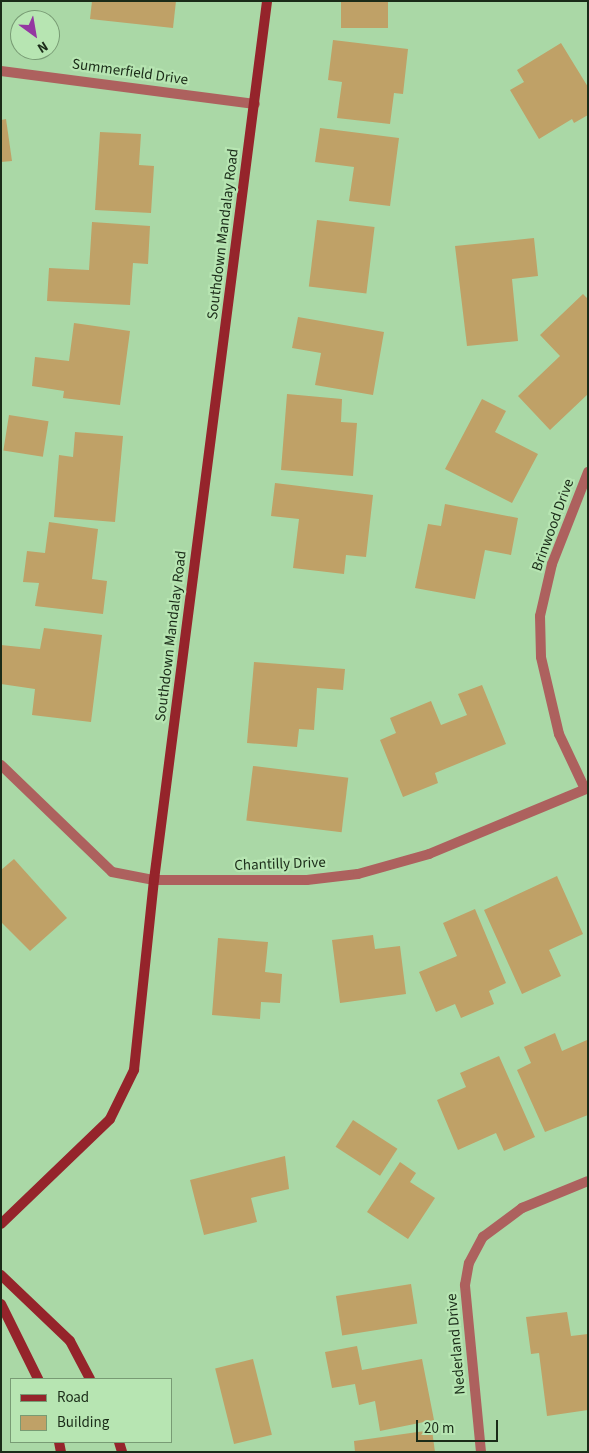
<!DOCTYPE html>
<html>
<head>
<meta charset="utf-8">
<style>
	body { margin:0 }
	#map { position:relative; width:589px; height:1453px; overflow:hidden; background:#aad8a6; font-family:"Source Sans 3",sans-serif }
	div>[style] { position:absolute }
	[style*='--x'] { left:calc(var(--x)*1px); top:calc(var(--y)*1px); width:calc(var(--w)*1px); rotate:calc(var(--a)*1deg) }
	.building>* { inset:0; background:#bfa167; transform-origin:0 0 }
	.street>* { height:10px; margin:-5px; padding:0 5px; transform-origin:5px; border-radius:5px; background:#ad615e }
	.secondary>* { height:10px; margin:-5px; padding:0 5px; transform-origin:5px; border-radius:5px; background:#95242b }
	span { translate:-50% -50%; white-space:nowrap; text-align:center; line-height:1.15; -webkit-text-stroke:4.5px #b7e5b2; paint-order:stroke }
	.street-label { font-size:15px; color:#1a2b18 }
	.frame { position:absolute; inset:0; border:2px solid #1a2b18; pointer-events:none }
	.legend { position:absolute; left:10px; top:1378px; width:162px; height:65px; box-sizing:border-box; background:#b7e5b2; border:1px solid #789b74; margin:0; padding:6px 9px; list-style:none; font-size:15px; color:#1a2b18 }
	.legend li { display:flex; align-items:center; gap:10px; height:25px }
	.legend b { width:25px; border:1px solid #789b74 }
	.north { position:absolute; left:10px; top:10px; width:50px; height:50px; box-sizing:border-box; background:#b7e5b2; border:1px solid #789b74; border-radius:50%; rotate:148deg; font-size:14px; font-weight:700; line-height:20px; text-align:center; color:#1a2b18 }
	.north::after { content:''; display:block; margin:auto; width:18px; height:22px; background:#9437a1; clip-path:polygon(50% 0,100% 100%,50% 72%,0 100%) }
	.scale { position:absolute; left:416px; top:1420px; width:82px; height:22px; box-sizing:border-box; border:2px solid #1a2b18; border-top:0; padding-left:6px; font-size:15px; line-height:18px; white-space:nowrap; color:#1a2b18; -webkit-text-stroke:4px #b7e5b2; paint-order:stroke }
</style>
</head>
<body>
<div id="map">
	<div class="building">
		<i style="clip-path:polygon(92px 1px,176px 1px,173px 28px,90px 19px)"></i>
		<i style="left:341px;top:1px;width:47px;height:27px"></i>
		<i style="clip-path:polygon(333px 40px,408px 49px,403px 94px,394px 93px,390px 124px,337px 118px,342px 82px,328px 80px)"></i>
		<i style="clip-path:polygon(561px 43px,588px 87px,588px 115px,574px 123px,572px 119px,539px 139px,510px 90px,524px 82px,517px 70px)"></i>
		<i style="clip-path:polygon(6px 119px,12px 161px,1px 162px,1px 120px)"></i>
		<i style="clip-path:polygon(320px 128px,399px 138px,390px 206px,349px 201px,354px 167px,315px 162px)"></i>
		<i style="clip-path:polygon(100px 132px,141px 134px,139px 165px,154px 166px,151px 213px,95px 210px)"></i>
		<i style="left:317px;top:220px;width:58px;height:67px;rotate:7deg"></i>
		<i style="clip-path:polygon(92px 222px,150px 226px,148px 264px,133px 263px,130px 305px,47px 301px,49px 268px,89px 270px)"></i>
		<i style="clip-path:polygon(534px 238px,538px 276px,512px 279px,518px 341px,467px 346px,455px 246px)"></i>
		<i style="clip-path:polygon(583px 294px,588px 299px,588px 394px,550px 430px,518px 396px,560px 356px,540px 335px)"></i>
		<i style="clip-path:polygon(298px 317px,384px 332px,373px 395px,315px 385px,321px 353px,292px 348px)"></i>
		<i style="clip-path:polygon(74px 323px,130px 331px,120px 405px,63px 398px,64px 391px,32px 386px,35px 357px,69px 361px)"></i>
		<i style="clip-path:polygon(287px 394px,342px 399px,341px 422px,357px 423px,353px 476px,281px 470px)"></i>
		<i style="clip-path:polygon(482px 399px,506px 411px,495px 432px,538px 454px,512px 503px,445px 469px)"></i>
		<i style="left:9px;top:415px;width:40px;height:36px;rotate:9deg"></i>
		<i style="clip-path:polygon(75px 432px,123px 436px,115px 522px,54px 517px,59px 455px,73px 457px)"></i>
		<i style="clip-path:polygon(275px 483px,373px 495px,366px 557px,346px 555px,344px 574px,293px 568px,299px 519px,271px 516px)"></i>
		<i style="clip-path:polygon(445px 504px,518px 518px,511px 555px,485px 550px,475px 599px,415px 588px,428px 524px,441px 526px)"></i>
		<i style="clip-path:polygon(49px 522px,98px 529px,92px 579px,107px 581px,103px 614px,35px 606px,39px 583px,23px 582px,27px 551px,45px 553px)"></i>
		<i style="clip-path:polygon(44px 628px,102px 635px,91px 722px,32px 715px,35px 689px,1px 684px,1px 645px,40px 649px)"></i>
		<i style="clip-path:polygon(254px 662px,345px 669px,343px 690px,317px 688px,314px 730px,299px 729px,297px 747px,247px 743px)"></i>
		<i style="clip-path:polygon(482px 685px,506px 744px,435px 773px,438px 783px,403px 797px,380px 740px,396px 733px,390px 718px,431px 701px,441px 725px,467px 715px,458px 694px)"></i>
		<i style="left:253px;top:766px;width:96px;height:55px;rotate:7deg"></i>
		<i style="clip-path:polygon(14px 859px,67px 918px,30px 951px,1px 922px,1px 870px)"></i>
		<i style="clip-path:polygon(557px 876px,583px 934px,549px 950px,561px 976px,522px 994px,484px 910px)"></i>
		<i style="clip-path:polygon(475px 909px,506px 983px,489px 991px,494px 1004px,461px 1018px,455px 1004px,436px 1012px,419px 972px,457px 956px,443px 923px)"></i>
		<i style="clip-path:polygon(373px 935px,375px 949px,400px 946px,406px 994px,340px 1003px,332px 940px)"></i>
		<i style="clip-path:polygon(218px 938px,268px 942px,265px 972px,282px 974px,280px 1003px,261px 1002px,260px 1019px,212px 1015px)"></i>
		<i style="clip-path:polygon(555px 1033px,562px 1051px,587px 1040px,588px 1043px,588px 1115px,545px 1132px,517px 1070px,531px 1063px,524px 1047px)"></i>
		<i style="clip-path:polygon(499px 1056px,535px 1137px,504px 1151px,496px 1133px,458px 1150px,437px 1100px,466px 1087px,460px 1073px)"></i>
		<i style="left:353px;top:1120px;width:53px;height:32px;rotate:33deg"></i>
		<i style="clip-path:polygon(285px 1156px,289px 1189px,251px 1198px,257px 1222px,204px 1235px,190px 1180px)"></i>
		<i style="clip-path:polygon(400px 1162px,416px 1173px,410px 1182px,435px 1198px,408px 1239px,367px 1212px)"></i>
		<i style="left:411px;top:1284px;width:40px;height:76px;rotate:81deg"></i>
		<i style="clip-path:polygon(567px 1312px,571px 1336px,588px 1334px,588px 1410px,547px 1416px,539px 1353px,531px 1354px,526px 1317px)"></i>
		<i style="clip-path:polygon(357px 1346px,362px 1370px,422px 1359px,434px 1420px,380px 1431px,375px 1401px,359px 1405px,355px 1384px,332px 1388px,325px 1352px)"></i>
		<i style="left:253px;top:1359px;width:78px;height:39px;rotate:76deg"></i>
		<i style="clip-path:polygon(432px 1430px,435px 1452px,355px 1452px,354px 1441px)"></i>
	</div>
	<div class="street">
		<i style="--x:1;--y:71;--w:256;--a:7.4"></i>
		<i style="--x:1;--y:765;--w:154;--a:43.9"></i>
		<i style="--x:112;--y:872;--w:43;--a:10.8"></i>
		<i style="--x:154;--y:880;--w:153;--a:0"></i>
		<i style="--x:307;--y:880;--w:51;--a:-6.7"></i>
		<i style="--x:358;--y:874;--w:74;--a:-15.7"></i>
		<i style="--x:429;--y:854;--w:172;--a:-22.5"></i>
		<i style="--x:585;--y:789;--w:61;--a:-115.3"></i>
		<i style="--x:559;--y:734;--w:79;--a:-103.2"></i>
		<i style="--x:541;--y:657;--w:41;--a:-91.4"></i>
		<i style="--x:540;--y:616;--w:53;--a:-77"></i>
		<i style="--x:552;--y:564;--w:99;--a:-68.6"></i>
		<i style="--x:481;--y:1452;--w:168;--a:-95.5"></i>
		<i style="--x:465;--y:1285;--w:22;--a:-80"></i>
		<i style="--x:469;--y:1263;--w:30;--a:-62"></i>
		<i style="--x:483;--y:1237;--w:49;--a:-36.6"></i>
		<i style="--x:522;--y:1208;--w:71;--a:-22.2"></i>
	</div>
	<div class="secondary">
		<i style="--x:1;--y:1224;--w:151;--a:-43.9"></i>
		<i style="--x:110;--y:1119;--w:55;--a:-63.9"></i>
		<i style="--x:134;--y:1070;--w:191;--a:-84"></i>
		<i style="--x:154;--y:880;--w:886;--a:-82.67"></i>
		<i style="--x:1;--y:1275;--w:95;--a:43.7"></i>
		<i style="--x:70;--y:1341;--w:43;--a:62.2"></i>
		<i style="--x:1;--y:1304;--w:84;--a:63.7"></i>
		<i style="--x:59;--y:1442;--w:10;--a:79"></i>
		<i style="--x:119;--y:1442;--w:10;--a:73"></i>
	</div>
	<div class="street-label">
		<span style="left:130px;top:72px;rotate:8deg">Summerfield Drive</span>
		<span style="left:223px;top:234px;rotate:-83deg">Southdown Mandalay Road</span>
		<span style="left:553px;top:525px;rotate:-70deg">Brinwood Drive</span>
		<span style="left:171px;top:636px;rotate:-83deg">Southdown Mandalay Road</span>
		<span style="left:280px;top:864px;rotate:-2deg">Chantilly Drive</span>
		<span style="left:456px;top:1344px;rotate:-95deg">Nederland Drive</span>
	</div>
	<div class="frame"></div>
	<ul class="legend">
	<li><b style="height:6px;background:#95242b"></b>Road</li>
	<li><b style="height:14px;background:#bfa167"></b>Building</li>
	</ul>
	<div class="north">N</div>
	<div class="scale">20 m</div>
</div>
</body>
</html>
